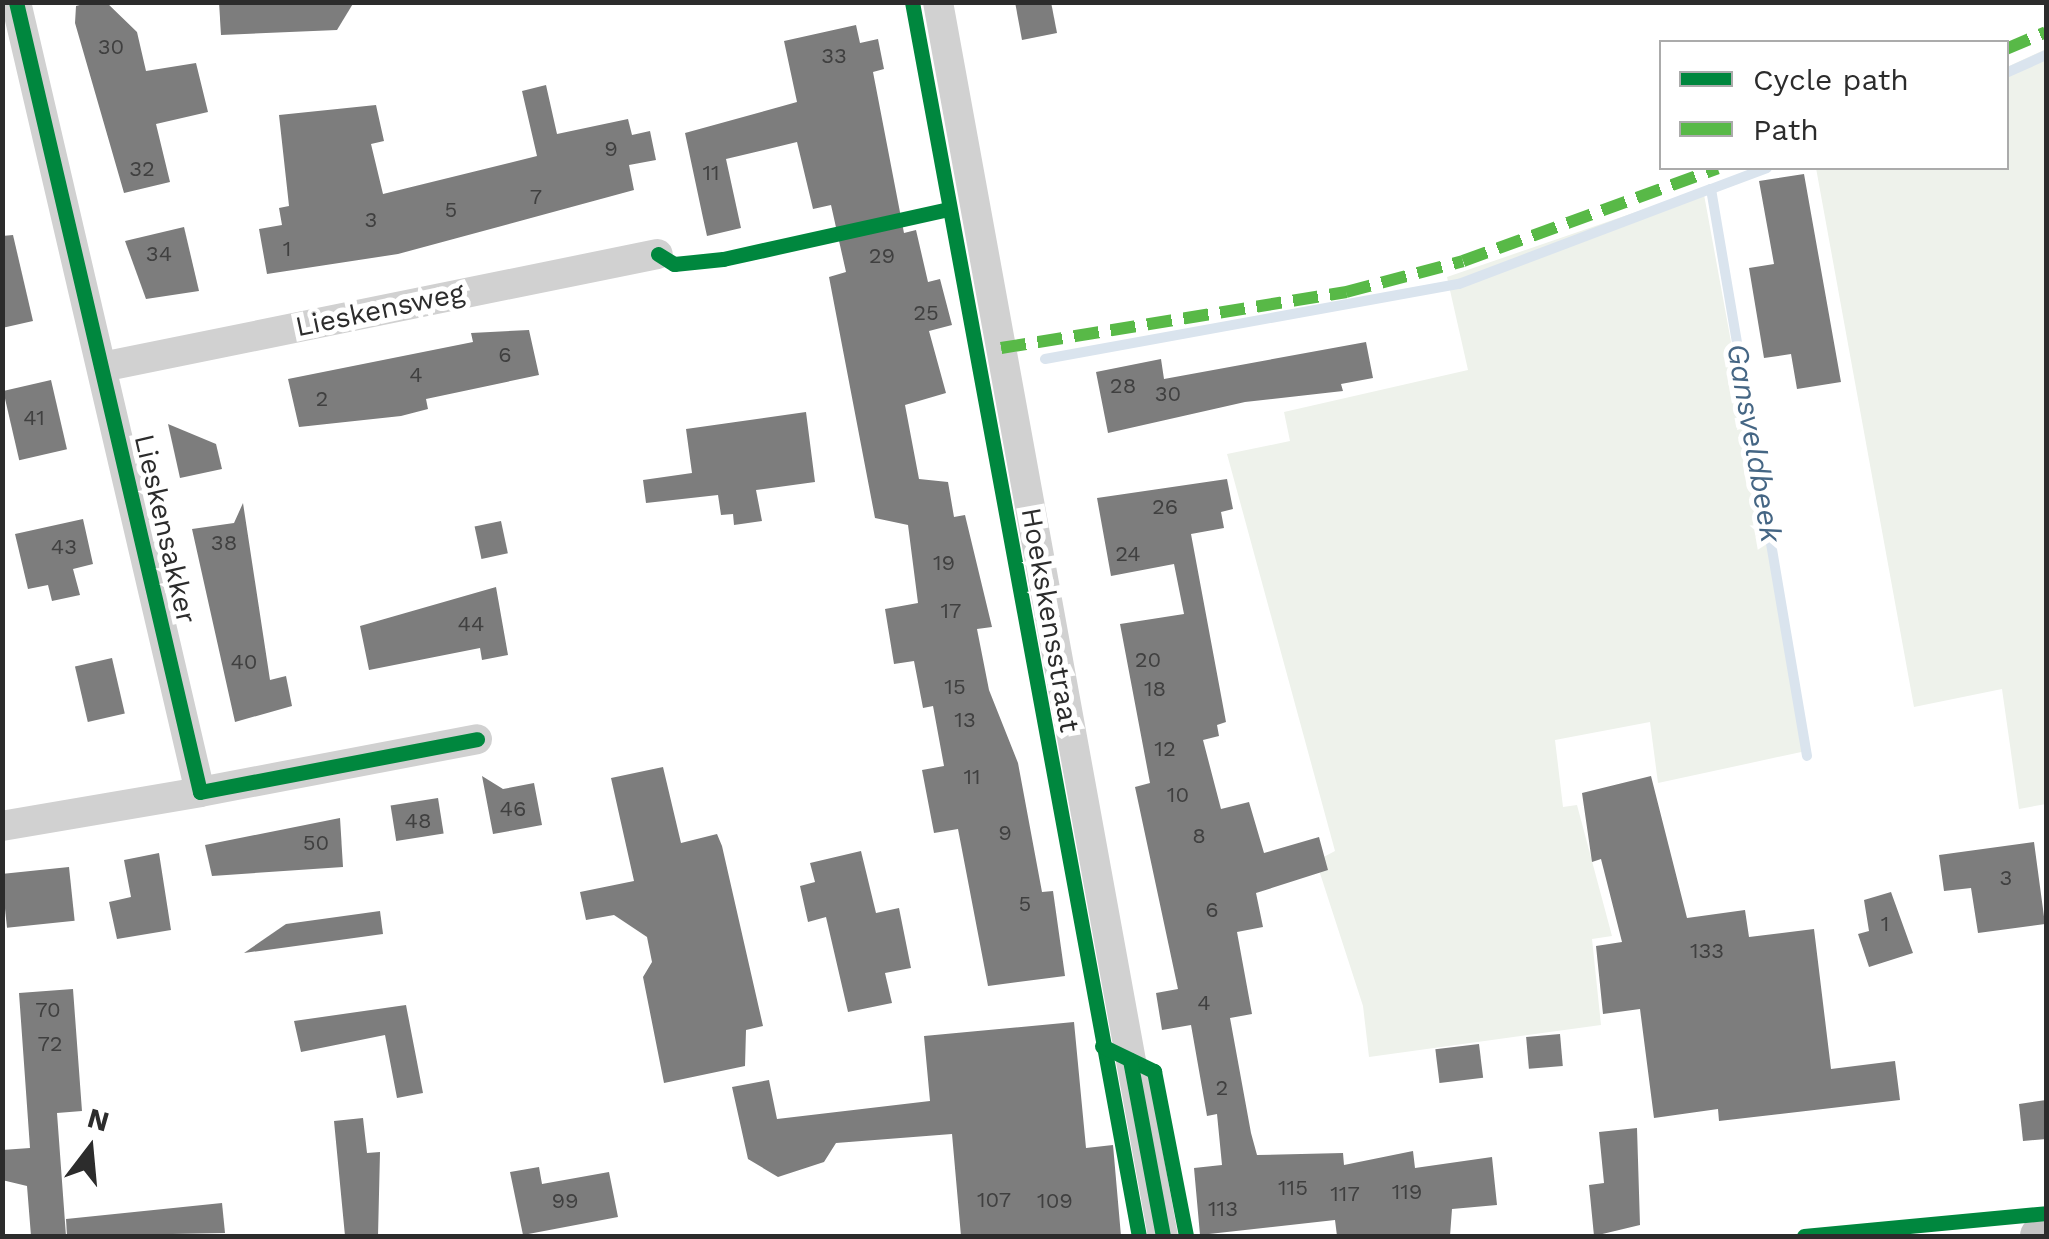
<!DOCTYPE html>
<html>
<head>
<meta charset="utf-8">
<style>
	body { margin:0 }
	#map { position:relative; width:2049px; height:1239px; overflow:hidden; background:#fff; font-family:"Work Sans",sans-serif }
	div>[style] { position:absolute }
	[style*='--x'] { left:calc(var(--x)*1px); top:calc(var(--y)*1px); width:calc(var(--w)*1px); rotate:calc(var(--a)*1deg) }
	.green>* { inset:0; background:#eef2eb }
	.stream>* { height:10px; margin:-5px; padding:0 5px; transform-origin:5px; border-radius:5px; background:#dae4ee }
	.building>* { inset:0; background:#7d7d7d; transform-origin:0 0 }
	.minor>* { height:30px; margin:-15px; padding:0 15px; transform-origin:15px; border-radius:15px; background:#d1d1d1 }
	.major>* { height:40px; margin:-20px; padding:0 20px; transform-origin:20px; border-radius:20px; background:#c4c4c4 }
	.quiet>* { height:12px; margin-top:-6px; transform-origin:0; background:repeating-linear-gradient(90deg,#58b947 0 25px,transparent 0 37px) }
	.cycleway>* { height:15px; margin:-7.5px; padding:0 7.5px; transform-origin:7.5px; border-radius:7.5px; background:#00873e }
	span { translate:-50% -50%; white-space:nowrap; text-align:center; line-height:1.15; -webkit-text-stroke:10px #fff; paint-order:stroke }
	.number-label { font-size:22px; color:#404040 }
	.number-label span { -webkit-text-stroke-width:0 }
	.street-label { font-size:28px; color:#2c2c2c }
	.water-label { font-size:30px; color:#456684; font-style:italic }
	.frame { position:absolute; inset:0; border:5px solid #2c2c2c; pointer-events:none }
	.legend { position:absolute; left:1659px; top:40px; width:350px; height:130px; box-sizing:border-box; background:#fff; border:2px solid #ababab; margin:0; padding:12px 18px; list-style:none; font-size:30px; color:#2c2c2c }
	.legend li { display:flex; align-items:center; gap:20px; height:50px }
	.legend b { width:50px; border:2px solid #ababab }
	.north { position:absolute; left:40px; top:1099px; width:100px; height:100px; -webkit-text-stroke:8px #fff; paint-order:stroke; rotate:16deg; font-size:28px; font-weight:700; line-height:40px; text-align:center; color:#2c2c2c }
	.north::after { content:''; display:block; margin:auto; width:35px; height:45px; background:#2c2c2c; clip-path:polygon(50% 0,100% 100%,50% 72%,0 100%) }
</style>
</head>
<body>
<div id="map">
	<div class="green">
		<i style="clip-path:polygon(2046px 49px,2046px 804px,2019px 809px,2002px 689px,1914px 707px,1816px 168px,2006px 168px,2007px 67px)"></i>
		<i style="clip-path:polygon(1703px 189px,1806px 751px,1658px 783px,1650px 722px,1555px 740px,1563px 807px,1577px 805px,1612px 936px,1592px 939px,1601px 1025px,1369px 1057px,1363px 1006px,1316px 861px,1335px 851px,1227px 454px,1290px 441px,1284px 412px,1468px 370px,1447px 277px)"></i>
	</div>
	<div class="stream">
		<i style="--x:2006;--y:73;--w:44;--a:-24.2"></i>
		<i style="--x:1767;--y:168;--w:60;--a:159.4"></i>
		<i style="--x:1711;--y:189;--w:575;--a:80.39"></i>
		<i style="--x:1045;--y:359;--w:421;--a:-10.3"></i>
		<i style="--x:1459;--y:284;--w:269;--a:-20.7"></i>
	</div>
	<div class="building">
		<i style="clip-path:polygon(91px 2px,106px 2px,137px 32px,146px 71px,196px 63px,208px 112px,156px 124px,170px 182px,124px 193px,75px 23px,76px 6px)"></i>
		<i style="clip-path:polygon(219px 2px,354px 2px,337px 30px,221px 35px)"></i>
		<i style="clip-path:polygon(1015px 2px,1051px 2px,1057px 33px,1022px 40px)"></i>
		<i style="clip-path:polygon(856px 25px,860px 43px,878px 39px,884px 69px,873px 72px,904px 233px,916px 230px,928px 282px,940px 279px,952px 325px,929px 331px,946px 393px,905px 405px,919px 479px,948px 482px,954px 517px,965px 515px,992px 627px,977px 629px,989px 690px,1018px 763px,1042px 892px,1053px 891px,1065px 976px,988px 986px,958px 829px,934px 833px,922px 770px,944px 766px,933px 706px,923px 708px,914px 661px,894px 664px,885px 609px,918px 603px,908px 525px,875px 518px,829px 277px,846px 272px,831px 205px,813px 209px,797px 142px,726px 159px,741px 228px,707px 236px,703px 218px,685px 133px,797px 102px,784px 41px)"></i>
		<i style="clip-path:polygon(546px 85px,557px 134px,628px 119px,632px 135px,650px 131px,656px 160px,629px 165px,634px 190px,398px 254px,267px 274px,259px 229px,282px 225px,279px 208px,289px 206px,279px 115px,376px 105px,384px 141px,371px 144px,383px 194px,537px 156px,522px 91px)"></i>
		<i style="clip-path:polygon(1804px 174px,1841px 382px,1797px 389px,1791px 354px,1764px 358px,1749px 268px,1774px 264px,1759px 181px)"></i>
		<i style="clip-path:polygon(184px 227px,199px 291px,146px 299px,125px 241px)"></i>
		<i style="clip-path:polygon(13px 235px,33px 321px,2px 328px,2px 236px)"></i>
		<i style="clip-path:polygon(529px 330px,539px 375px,426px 399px,428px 409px,401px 416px,299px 427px,288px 379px,473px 342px,471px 333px)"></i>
		<i style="clip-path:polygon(1366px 342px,1373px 378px,1341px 384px,1343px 391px,1245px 402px,1108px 433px,1096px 372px,1161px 359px,1164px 379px)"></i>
		<i style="left:51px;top:380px;width:71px;height:49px;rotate:77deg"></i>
		<i style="clip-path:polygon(806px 412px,815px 482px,756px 490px,762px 521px,734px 525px,733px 514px,721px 515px,718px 495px,646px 503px,643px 480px,692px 473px,686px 429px)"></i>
		<i style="clip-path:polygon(168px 424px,216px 444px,222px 469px,180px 478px)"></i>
		<i style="clip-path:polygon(1227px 479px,1233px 509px,1221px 512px,1224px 528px,1191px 534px,1226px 722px,1217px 725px,1219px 736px,1203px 740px,1221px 809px,1249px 802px,1264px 853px,1319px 837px,1328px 870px,1256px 893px,1263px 927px,1237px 932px,1252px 1014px,1230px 1018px,1251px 1133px,1257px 1155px,1343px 1153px,1344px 1165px,1413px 1151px,1415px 1168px,1492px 1157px,1497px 1205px,1452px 1209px,1450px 1236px,1337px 1236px,1335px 1220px,1200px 1235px,1194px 1168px,1222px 1165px,1217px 1114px,1207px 1116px,1191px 1025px,1162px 1030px,1156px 993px,1178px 989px,1135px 787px,1150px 783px,1120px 624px,1184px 614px,1174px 564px,1111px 576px,1097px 498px)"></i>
		<i style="clip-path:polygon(243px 503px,270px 680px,286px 676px,292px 706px,235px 722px,192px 529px,234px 523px)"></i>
		<i style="clip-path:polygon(83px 519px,93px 564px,73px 569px,80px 595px,52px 601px,48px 585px,28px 589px,15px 534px)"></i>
		<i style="left:501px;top:521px;width:33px;height:27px;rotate:78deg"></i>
		<i style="clip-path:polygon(496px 587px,508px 655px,482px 660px,480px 648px,369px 670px,360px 626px)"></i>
		<i style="left:112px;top:658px;width:57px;height:38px;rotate:77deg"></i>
		<i style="clip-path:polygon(663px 767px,681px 843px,717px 834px,722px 846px,763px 1026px,746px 1030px,745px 1066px,664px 1083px,643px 977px,652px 962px,647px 937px,614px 915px,586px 920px,580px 892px,634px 881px,611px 778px)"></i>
		<i style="clip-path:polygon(482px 776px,503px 789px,534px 783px,542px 825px,493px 834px)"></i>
		<i style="clip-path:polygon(1651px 776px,1687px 918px,1745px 910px,1749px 937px,1814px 929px,1831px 1069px,1895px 1061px,1900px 1100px,1719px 1121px,1718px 1109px,1654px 1118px,1640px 1009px,1603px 1014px,1596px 946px,1622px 942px,1601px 859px,1592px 862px,1582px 793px)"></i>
		<i style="left:438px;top:798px;width:36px;height:48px;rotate:81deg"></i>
		<i style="clip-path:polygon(340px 818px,343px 867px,212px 876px,205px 845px)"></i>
		<i style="clip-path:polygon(2034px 842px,2045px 924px,1978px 933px,1971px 888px,1944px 891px,1939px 855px)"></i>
		<i style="clip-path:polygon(861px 851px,876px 913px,899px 908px,911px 968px,885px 973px,892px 1003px,848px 1012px,826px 917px,808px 922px,800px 886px,815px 882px,810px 863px)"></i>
		<i style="clip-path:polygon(159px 853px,171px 930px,117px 939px,109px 902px,131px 897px,124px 860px)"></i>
		<i style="left:69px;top:867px;width:54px;height:68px;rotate:84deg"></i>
		<i style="clip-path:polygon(1891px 892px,1913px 953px,1869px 967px,1858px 934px,1869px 931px,1864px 900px)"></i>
		<i style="clip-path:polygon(380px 911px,383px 934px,244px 953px,286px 924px)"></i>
		<i style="clip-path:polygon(73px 989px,82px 1111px,57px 1113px,66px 1236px,31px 1236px,27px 1186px,2px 1180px,2px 1150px,30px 1148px,19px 993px)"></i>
		<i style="clip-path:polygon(406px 1005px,423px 1093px,397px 1098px,385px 1035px,301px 1052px,294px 1021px)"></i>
		<i style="clip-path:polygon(1074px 1022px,1086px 1148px,1113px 1145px,1121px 1236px,961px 1236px,952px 1134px,836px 1143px,824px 1162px,778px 1177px,748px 1159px,732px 1087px,769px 1080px,777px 1119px,930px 1101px,924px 1036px)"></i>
		<i style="left:1560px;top:1034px;width:32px;height:34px;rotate:85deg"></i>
		<i style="left:1479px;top:1044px;width:34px;height:44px;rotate:83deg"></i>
		<i style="clip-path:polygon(2046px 1100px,2046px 1139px,2023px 1141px,2019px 1104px)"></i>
		<i style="clip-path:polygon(363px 1118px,367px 1153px,380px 1152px,378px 1236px,345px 1236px,334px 1121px)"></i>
		<i style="clip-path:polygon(1637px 1128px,1640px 1225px,1594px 1236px,1589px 1185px,1604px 1183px,1599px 1132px)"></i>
		<i style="clip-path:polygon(539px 1167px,542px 1184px,609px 1172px,618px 1217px,523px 1235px,510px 1172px)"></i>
		<i style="clip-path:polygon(222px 1203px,225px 1233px,67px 1236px,66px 1219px)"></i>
	</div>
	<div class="minor">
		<i style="--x:16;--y:2;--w:811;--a:76.89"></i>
		<i style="--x:200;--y:792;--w:282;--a:-10.8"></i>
		<i style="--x:938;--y:2;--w:1254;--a:79.67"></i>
		<i style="--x:102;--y:367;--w:567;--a:-11.49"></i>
		<i style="--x:2;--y:826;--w:201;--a:-9.7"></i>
	</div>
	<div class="major">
		<i style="--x:2040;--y:1236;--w:6;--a:0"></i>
	</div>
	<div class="quiet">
		<i style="--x:2006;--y:49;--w:43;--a:-23"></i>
		<i style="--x:1001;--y:348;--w:350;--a:-9.2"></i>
		<i style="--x:1346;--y:292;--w:121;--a:-14.8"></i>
		<i style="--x:1463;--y:261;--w:271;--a:-20"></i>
	</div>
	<div class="cycleway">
		<i style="--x:16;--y:2;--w:811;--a:76.89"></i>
		<i style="--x:200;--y:792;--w:282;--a:-10.8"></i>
		<i style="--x:912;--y:2;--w:1255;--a:79.58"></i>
		<i style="--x:658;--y:254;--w:19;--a:32"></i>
		<i style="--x:674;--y:264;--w:49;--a:-5.8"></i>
		<i style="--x:723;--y:259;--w:231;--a:-12.5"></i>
		<i style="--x:1102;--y:1046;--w:58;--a:25.7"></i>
		<i style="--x:1154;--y:1071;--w:168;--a:79"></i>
		<i style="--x:1130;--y:1060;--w:179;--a:79.4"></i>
		<i style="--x:1804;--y:1236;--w:243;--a:-5.4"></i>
	</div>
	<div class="number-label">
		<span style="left:111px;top:47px">30</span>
		<span style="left:834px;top:56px">33</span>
		<span style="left:611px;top:149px">9</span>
		<span style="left:142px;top:169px">32</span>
		<span style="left:711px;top:173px">11</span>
		<span style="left:536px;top:197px">7</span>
		<span style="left:451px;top:210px">5</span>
		<span style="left:371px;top:220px">3</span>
		<span style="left:287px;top:249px">1</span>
		<span style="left:159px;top:254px">34</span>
		<span style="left:882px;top:256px">29</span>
		<span style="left:926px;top:313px">25</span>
		<span style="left:505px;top:355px">6</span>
		<span style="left:416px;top:375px">4</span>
		<span style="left:1123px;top:386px">28</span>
		<span style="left:1168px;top:394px">30</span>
		<span style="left:322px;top:399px">2</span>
		<span style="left:34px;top:418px">41</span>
		<span style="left:1165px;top:507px">26</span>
		<span style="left:224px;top:543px">38</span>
		<span style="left:64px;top:547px">43</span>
		<span style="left:1128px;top:554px">24</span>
		<span style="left:944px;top:563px">19</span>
		<span style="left:951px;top:611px">17</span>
		<span style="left:471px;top:624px">44</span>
		<span style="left:1148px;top:660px">20</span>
		<span style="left:244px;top:662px">40</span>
		<span style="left:955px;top:687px">15</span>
		<span style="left:1155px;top:689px">18</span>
		<span style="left:965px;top:720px">13</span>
		<span style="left:1165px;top:749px">12</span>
		<span style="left:972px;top:777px">11</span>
		<span style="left:1178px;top:795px">10</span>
		<span style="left:513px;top:809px">46</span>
		<span style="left:418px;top:821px">48</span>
		<span style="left:1005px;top:833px">9</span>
		<span style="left:1199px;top:836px">8</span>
		<span style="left:316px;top:843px">50</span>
		<span style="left:2006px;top:878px">3</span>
		<span style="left:1025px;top:904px">5</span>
		<span style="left:1212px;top:910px">6</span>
		<span style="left:1885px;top:924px">1</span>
		<span style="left:1707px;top:951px">133</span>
		<span style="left:1204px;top:1003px">4</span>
		<span style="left:48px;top:1010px">70</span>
		<span style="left:50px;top:1044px">72</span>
		<span style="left:1222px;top:1088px">2</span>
		<span style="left:1293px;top:1188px">115</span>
		<span style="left:1407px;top:1192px">119</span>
		<span style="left:1345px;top:1194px">117</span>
		<span style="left:994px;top:1200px">107</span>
		<span style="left:565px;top:1201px">99</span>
		<span style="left:1055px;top:1201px">109</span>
		<span style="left:1223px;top:1209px">113</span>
	</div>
	<div class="street-label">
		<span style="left:380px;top:310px;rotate:-12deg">Lieskensweg</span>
		<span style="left:165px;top:529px;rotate:77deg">Lieskensakker</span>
		<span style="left:1050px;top:620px;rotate:80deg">Hoekskensstraat</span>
	</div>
	<div class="water-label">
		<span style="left:1754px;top:443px;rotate:80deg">Gansveldbeek</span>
	</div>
	<div class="frame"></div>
	<ul class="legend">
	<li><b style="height:12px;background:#00873e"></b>Cycle path</li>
	<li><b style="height:12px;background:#58b947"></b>Path</li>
	</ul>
	<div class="north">N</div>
</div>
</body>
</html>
